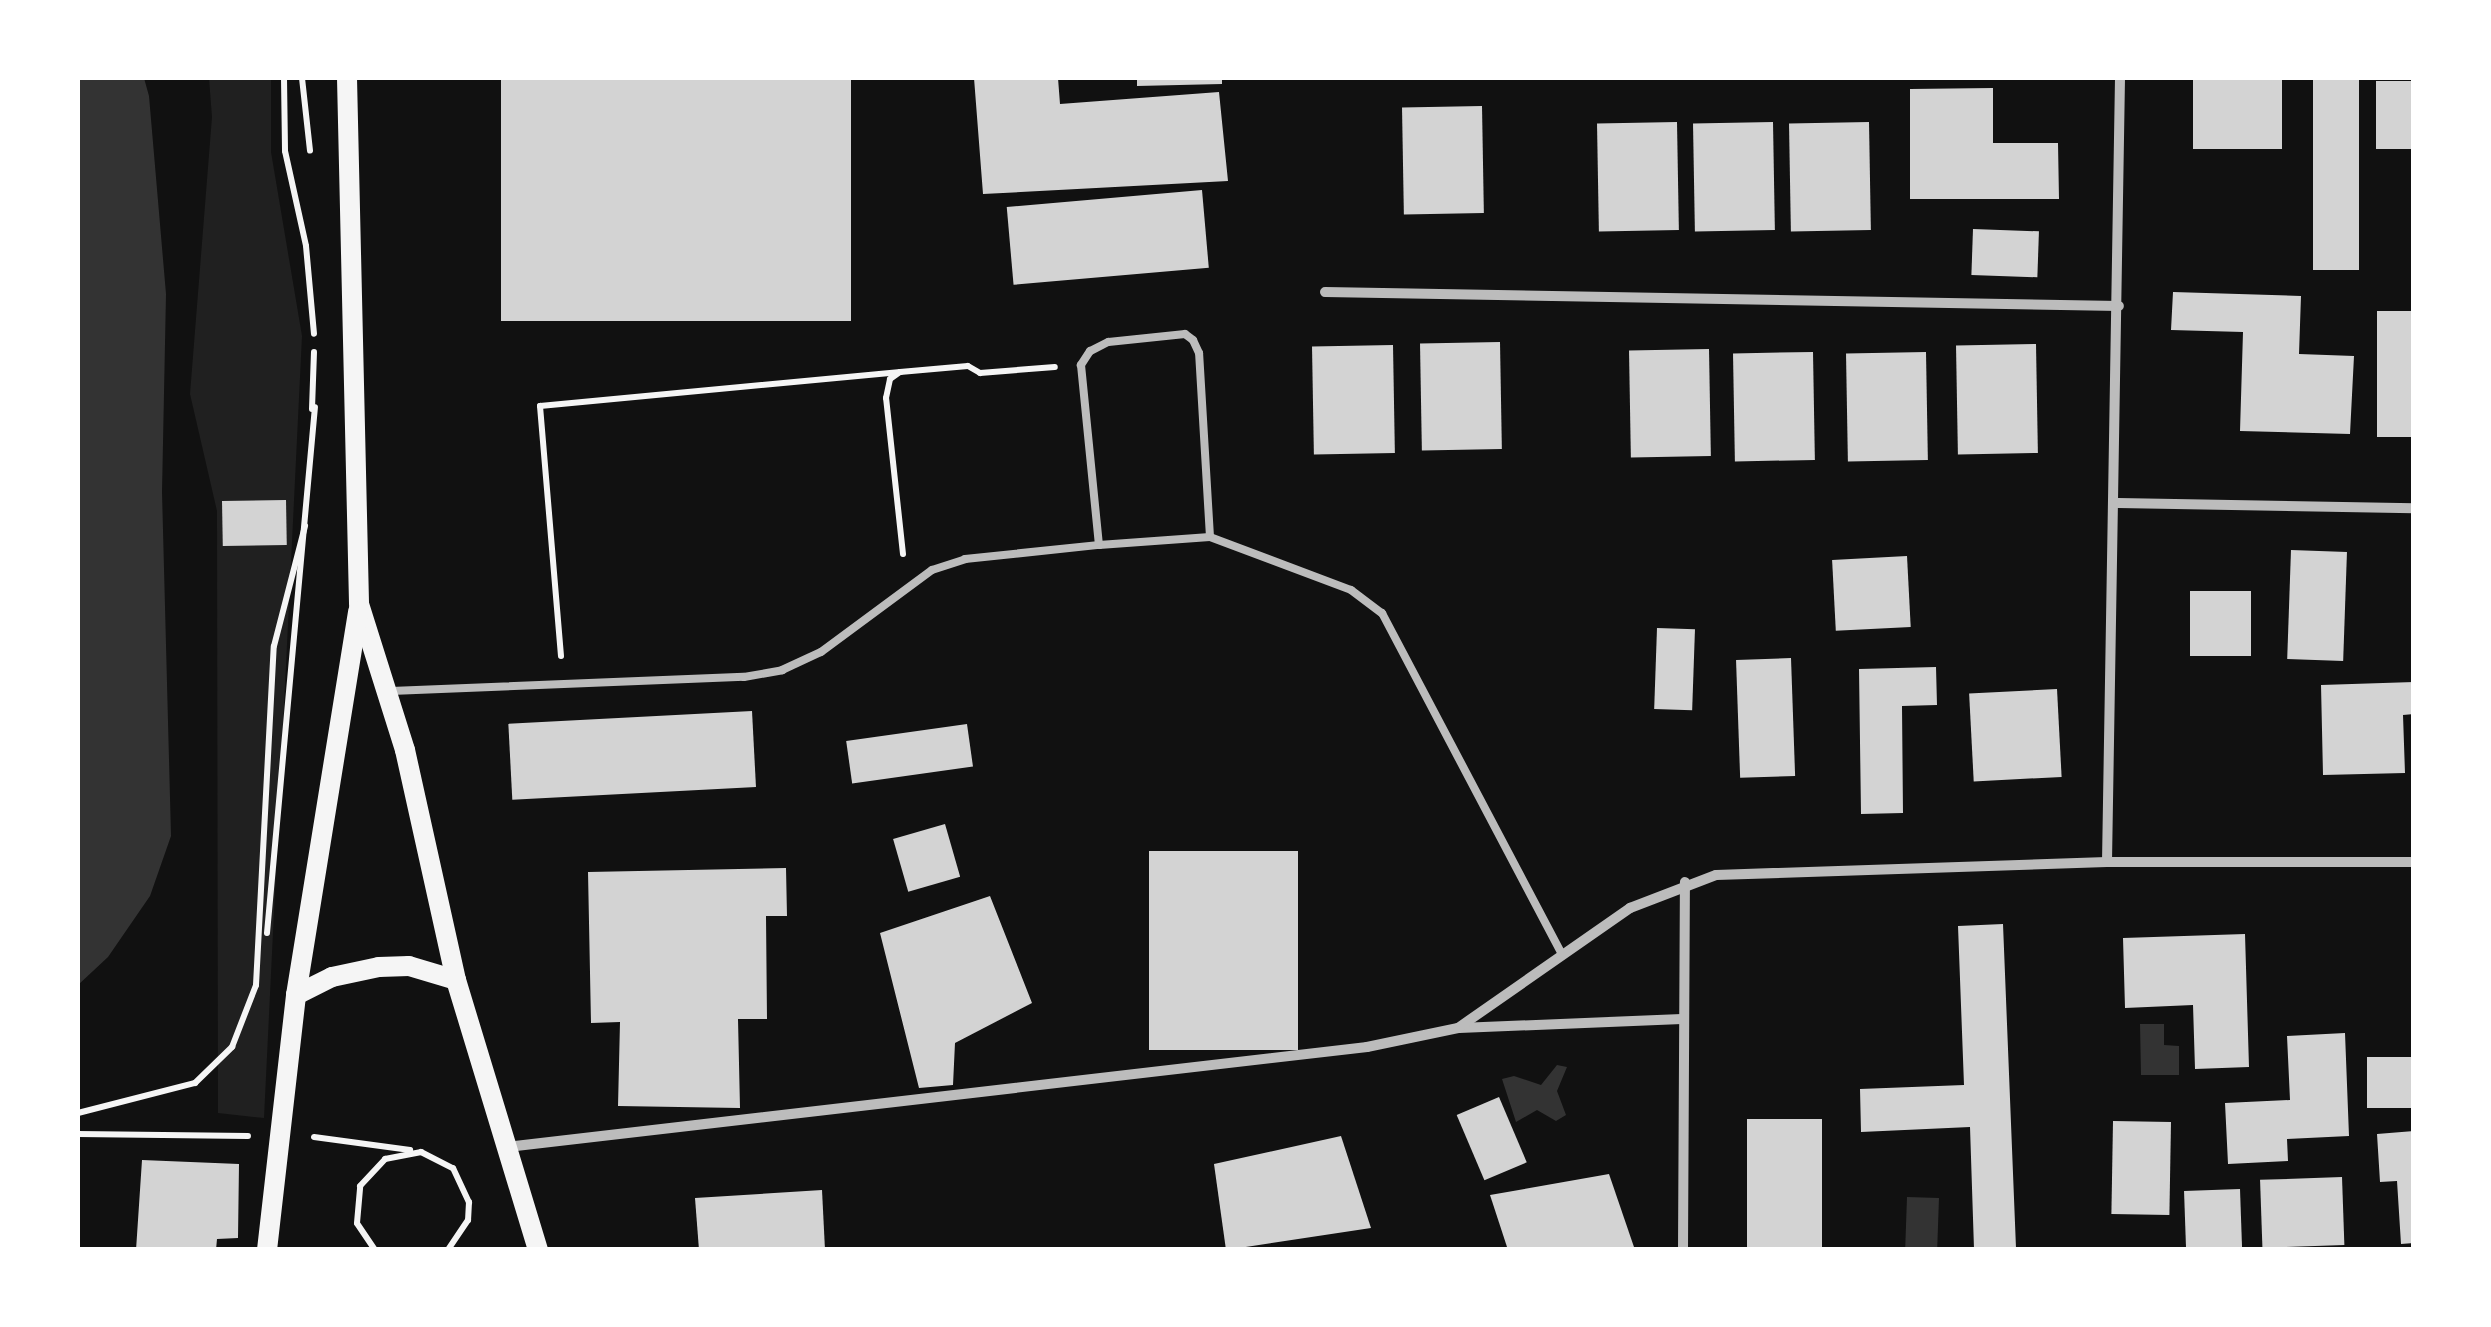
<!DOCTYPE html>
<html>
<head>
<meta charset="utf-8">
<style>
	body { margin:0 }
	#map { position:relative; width:2491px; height:1327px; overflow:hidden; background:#111; font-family:"Public Sans",sans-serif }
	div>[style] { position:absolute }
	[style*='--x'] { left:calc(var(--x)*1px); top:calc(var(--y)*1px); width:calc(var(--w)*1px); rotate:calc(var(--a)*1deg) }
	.green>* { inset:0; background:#202020 }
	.water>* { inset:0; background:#333; transform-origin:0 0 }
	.building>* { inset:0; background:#d3d3d3; transform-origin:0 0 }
	.path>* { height:6px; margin:-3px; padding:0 3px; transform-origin:3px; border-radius:3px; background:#f5f5f5 }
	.service>* { height:8px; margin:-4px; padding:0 4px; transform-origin:4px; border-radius:4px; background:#bcbcbc }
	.minor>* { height:10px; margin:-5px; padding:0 5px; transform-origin:5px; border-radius:5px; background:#bcbcbc }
	.secondary>* { height:20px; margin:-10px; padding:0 10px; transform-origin:10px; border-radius:10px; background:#f5f5f5 }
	span { translate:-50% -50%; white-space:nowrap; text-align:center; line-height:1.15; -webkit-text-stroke:10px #fff; paint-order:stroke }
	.frame { position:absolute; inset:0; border:80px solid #fff; pointer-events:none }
</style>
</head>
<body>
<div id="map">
	<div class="green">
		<i style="clip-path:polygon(209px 78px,271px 78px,271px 152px,302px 336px,264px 1118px,218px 1113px,217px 511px,190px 394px,212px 117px)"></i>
	</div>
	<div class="water">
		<i style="clip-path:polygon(78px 78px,144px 78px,149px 96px,166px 294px,162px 492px,171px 836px,150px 896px,108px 957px,78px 985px)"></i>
		<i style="clip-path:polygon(2140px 1024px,2164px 1024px,2164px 1045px,2179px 1046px,2179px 1075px,2141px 1075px)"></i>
		<i style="clip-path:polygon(1557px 1065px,1567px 1067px,1557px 1091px,1566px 1115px,1556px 1121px,1537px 1110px,1516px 1122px,1502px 1079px,1514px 1076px,1541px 1085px)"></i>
		<i style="left:1907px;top:1197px;width:32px;height:52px;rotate:2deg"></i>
	</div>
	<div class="building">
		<i style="left:501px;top:78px;width:350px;height:243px"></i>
		<i style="clip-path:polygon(974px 78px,1058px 78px,1060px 104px,1219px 92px,1228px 181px,983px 194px)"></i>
		<i style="clip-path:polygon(1137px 78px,1222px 78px,1222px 84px,1137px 86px)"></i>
		<i style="left:2193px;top:78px;width:89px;height:71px"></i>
		<i style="left:2313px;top:78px;width:46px;height:192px"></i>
		<i style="left:2414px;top:81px;width:68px;height:38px;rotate:90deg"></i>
		<i style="clip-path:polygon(1993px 88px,1993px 143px,2058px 143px,2059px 199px,1910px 199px,1910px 89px)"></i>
		<i style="left:1482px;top:106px;width:107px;height:80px;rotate:89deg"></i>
		<i style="left:1677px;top:122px;width:108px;height:80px;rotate:89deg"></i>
		<i style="left:1773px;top:122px;width:108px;height:80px;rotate:89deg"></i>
		<i style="left:1869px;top:122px;width:108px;height:80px;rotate:89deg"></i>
		<i style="left:1202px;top:190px;width:78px;height:196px;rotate:85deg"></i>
		<i style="left:1973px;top:229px;width:66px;height:46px;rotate:2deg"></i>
		<i style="clip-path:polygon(2173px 292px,2301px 296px,2299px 354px,2354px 356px,2350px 434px,2240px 431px,2243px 332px,2171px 330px)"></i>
		<i style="left:2377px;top:311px;width:37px;height:126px"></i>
		<i style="left:1500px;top:342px;width:107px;height:80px;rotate:89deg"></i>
		<i style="left:2036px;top:344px;width:109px;height:80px;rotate:89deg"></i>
		<i style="left:1393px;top:345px;width:108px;height:81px;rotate:89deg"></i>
		<i style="left:1709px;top:349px;width:107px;height:80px;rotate:89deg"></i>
		<i style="left:1813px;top:352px;width:108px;height:80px;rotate:89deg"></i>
		<i style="left:1926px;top:352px;width:108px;height:80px;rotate:89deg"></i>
		<i style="left:286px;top:500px;width:45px;height:64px;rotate:89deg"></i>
		<i style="left:2291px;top:550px;width:56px;height:109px;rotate:2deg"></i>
		<i style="left:1907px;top:556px;width:71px;height:75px;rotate:87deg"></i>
		<i style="left:2190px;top:591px;width:61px;height:65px"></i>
		<i style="left:1657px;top:628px;width:38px;height:81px;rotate:2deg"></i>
		<i style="left:1791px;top:658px;width:118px;height:55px;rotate:88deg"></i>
		<i style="clip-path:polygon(1936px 667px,1937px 705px,1902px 706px,1903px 813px,1861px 814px,1859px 669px)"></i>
		<i style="clip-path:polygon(2414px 682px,2414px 714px,2403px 715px,2405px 773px,2323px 775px,2321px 685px)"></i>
		<i style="left:2057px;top:689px;width:88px;height:88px;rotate:87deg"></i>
		<i style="left:752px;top:711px;width:76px;height:244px;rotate:87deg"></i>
		<i style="left:967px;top:724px;width:43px;height:122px;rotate:82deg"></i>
		<i style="left:945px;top:824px;width:55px;height:54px;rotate:74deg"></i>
		<i style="left:1149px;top:851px;width:149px;height:199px"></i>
		<i style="clip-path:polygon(786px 868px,787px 916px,766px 916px,767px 1019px,738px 1019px,740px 1108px,618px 1106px,620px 1022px,591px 1023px,588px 872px)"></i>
		<i style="clip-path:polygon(990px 896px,1032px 1003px,955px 1043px,953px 1085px,919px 1088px,880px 933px)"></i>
		<i style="clip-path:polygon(2003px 924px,2016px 1248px,1974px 1249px,1970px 1127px,1861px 1132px,1860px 1089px,1964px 1085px,1958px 926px)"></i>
		<i style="clip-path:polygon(2245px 934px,2249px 1067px,2195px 1069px,2193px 1005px,2125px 1008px,2123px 938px)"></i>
		<i style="clip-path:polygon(2345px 1033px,2349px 1136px,2287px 1139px,2288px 1161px,2228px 1164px,2225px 1103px,2290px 1100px,2287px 1036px)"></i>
		<i style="left:2414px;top:1057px;width:51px;height:47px;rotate:90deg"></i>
		<i style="left:1499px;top:1097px;width:71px;height:46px;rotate:67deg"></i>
		<i style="left:1747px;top:1119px;width:75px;height:131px"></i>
		<i style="left:2171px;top:1122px;width:93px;height:58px;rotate:91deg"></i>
		<i style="clip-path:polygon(2414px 1131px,2414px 1243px,2401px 1244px,2397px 1181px,2380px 1182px,2377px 1134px)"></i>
		<i style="clip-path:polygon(1341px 1136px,1371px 1228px,1226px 1250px,1214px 1164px)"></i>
		<i style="clip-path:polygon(142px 1160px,239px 1164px,238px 1238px,217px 1239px,216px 1250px,136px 1250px)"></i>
		<i style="clip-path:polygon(1609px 1174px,1635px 1250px,1508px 1250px,1490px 1195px)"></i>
		<i style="left:2342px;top:1177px;width:68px;height:82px;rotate:88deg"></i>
		<i style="left:2240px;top:1189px;width:61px;height:56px;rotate:88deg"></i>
		<i style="clip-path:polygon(822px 1190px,825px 1250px,699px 1250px,695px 1198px)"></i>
	</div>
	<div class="path">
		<i style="--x:284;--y:78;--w:73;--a:89.2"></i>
		<i style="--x:285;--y:151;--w:97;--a:77.5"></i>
		<i style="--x:306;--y:246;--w:88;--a:84.8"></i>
		<i style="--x:302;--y:78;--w:73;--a:83.7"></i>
		<i style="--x:312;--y:409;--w:57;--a:-88"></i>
		<i style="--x:903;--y:554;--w:157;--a:-96.2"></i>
		<i style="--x:886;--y:398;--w:19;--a:-78"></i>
		<i style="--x:890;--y:379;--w:12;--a:-35"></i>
		<i style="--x:900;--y:372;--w:68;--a:-5"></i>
		<i style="--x:968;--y:366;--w:14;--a:30"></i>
		<i style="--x:980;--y:373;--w:75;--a:-4.6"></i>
		<i style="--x:561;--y:656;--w:251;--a:-94.8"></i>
		<i style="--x:540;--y:406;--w:362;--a:-5.4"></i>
		<i style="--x:267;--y:933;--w:528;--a:-84.79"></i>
		<i style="--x:78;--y:1113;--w:121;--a:-14.4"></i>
		<i style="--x:195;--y:1083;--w:52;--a:-44.2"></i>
		<i style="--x:232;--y:1047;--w:66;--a:-68.8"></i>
		<i style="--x:256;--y:985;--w:339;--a:-87"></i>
		<i style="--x:274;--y:646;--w:124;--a:-75.5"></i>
		<i style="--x:78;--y:1134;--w:170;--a:0.7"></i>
		<i style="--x:314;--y:1137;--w:97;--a:7.7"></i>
		<i style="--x:375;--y:1250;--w:32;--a:-124"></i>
		<i style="--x:357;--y:1223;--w:37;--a:-85"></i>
		<i style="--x:360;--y:1186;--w:37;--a:-47"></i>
		<i style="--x:385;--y:1159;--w:37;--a:-11"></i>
		<i style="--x:421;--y:1152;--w:36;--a:27"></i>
		<i style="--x:453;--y:1168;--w:38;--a:65"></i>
		<i style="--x:469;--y:1202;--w:18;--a:93"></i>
		<i style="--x:468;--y:1220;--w:36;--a:124"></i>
	</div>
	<div class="service">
		<i style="--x:1210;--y:537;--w:184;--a:-93.4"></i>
		<i style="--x:1199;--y:353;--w:14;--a:-115"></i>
		<i style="--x:1193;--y:340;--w:10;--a:-143"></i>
		<i style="--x:1185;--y:334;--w:77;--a:174.1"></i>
		<i style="--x:1108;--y:342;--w:20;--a:153"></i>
		<i style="--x:1090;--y:351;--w:17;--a:123"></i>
		<i style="--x:1081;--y:365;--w:181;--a:84.3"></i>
		<i style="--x:1099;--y:545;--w:111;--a:-4.1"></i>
		<i style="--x:1210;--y:537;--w:151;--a:20.6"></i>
		<i style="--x:1351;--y:590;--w:39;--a:37"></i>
		<i style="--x:1382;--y:613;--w:386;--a:62.2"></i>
		<i style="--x:391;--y:691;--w:353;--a:-2.3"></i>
		<i style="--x:744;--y:677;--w:39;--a:-10"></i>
		<i style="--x:782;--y:670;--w:43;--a:-24.8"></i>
		<i style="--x:821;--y:652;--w:138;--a:-36.5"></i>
		<i style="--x:932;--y:570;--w:35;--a:-18"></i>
		<i style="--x:965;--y:559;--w:135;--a:-6"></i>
	</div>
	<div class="minor">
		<i style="--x:1325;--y:292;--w:794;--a:1.01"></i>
		<i style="--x:2118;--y:503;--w:296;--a:1"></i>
		<i style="--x:2107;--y:862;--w:784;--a:-89.05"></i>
		<i style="--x:1459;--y:1028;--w:223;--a:-2.3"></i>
		<i style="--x:507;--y:1147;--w:866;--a:-6.63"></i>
		<i style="--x:1367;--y:1047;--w:93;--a:-11.8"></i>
		<i style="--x:1458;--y:1028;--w:210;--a:-34.9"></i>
		<i style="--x:1630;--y:908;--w:92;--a:-21"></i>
		<i style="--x:1716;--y:875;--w:391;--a:-1.9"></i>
		<i style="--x:2107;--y:862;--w:307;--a:0"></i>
		<i style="--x:1683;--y:1250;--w:368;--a:-89.7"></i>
	</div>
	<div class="secondary">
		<i style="--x:347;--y:78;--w:526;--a:88.69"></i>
		<i style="--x:359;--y:604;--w:153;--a:72.5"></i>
		<i style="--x:405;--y:750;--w:236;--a:77.5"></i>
		<i style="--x:456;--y:980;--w:282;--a:73.1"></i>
		<i style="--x:296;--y:995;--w:40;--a:-26.6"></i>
		<i style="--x:332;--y:977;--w:48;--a:-12"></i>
		<i style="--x:379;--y:967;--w:30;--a:-2"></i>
		<i style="--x:409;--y:966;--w:49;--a:16.6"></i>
		<i style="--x:267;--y:1250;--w:257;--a:-83.5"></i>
		<i style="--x:296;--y:995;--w:389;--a:-80.8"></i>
	</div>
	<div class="frame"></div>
</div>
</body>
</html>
